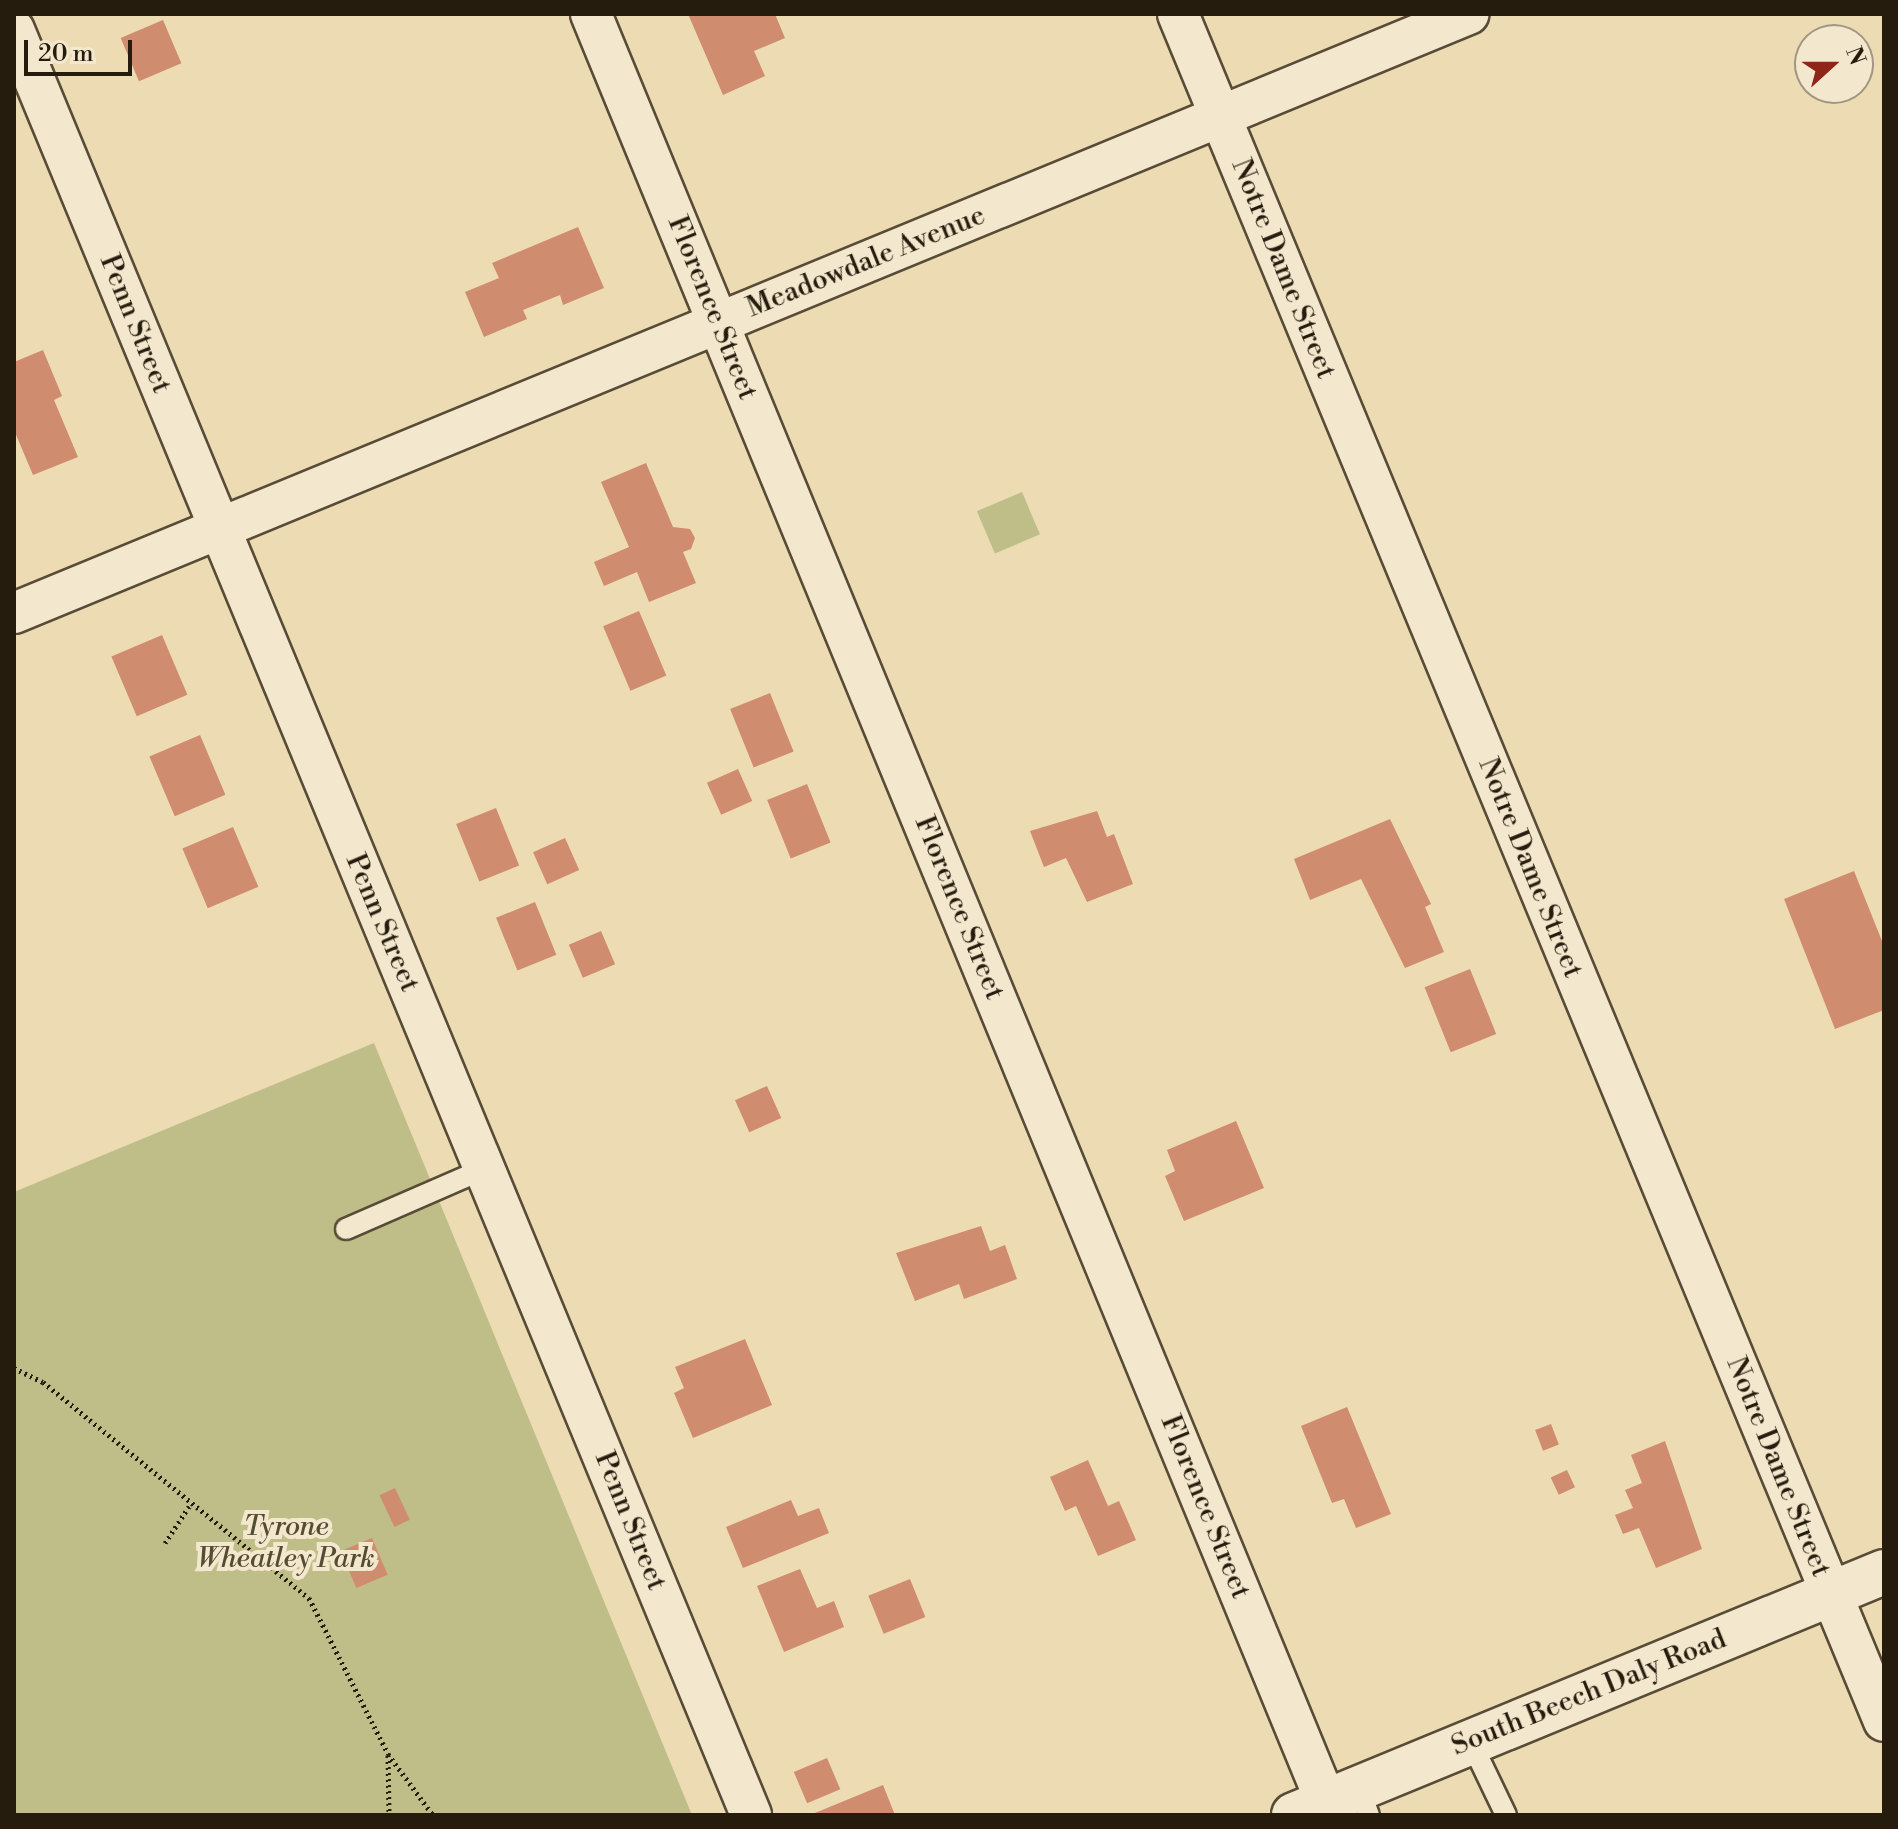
<!DOCTYPE html>
<html>
<head>
<meta charset="utf-8">
<style>
	body { margin:0 }
	#map { position:relative; width:1898px; height:1829px; overflow:hidden; background:#eddbb3; font-family:"Libre Bodoni",serif }
	div>[style] { position:absolute }
	[style*='--x'] { left:calc(var(--x)*1px); top:calc(var(--y)*1px); width:calc(var(--w)*1px); rotate:calc(var(--a)*1deg) }
	.green>* { inset:0; background:#bfbe88; transform-origin:0 0 }
	.building>* { inset:0; background:#d08c6e; transform-origin:0 0 }
	.path>* { height:5px; margin-top:-2.5px; transform-origin:0; background:repeating-linear-gradient(90deg,#261c0e 0 2px,transparent 0 6px) }
	.roads { filter:drop-shadow(2px 0 #584c37) drop-shadow(-2px 0 #584c37) drop-shadow(0 2px #584c37) drop-shadow(0 -2px #584c37) }
	.lane>* { height:20px; margin:-10px; padding:0 10px; transform-origin:10px; border-radius:10px; background:#f3e8ce }
	.street>* { height:40px; margin:-20px; padding:0 20px; transform-origin:20px; border-radius:20px; background:#f3e8ce }
	.secondary>* { height:44px; margin:-22px; padding:0 22px; transform-origin:22px; border-radius:22px; background:#f3e8ce }
	span { translate:-50% -50%; white-space:nowrap; text-align:center; line-height:1.15; -webkit-text-stroke:8px #f3e8ce; paint-order:stroke }
	.street-label { font-size:28px; color:#261c0e }
	.park-label { font-size:28px; color:#544d33; font-style:italic }
	.frame { position:absolute; inset:0; border:16px solid #261c0e; pointer-events:none }
	.north { position:absolute; left:1794px; top:24px; width:80px; height:80px; box-sizing:border-box; background:#f3e8ce; border:2px solid #a19681; border-radius:50%; rotate:69deg; font-size:22px; font-weight:700; line-height:32px; text-align:center; color:#261c0e }
	.north::after { content:''; display:block; margin:auto; width:28px; height:36px; background:#8f2418; clip-path:polygon(50% 0,100% 100%,50% 72%,0 100%) }
	.scale { position:absolute; left:24px; top:40px; width:108px; height:36px; box-sizing:border-box; border:4px solid #261c0e; border-top:0; padding-left:10px; font-size:24px; line-height:28px; white-space:nowrap; color:#261c0e; -webkit-text-stroke:6px #f3e8ce; paint-order:stroke }
</style>
</head>
<body>
<div id="map">
	<div class="green">
		<i style="left:1022px;top:492px;width:46px;height:49px;rotate:67deg"></i>
		<i style="clip-path:polygon(374px 1043px,692px 1815px,14px 1815px,14px 1192px)"></i>
	</div>
	<div class="building">
		<i style="clip-path:polygon(688px 14px,775px 14px,785px 38px,754px 51px,765px 76px,723px 95px)"></i>
		<i style="left:163px;top:20px;width:47px;height:46px;rotate:67deg"></i>
		<i style="clip-path:polygon(578px 227px,604px 288px,563px 305px,560px 295px,523px 310px,527px 319px,484px 337px,465px 292px,499px 278px,492px 263px)"></i>
		<i style="clip-path:polygon(43px 350px,62px 396px,54px 400px,78px 457px,33px 475px,14px 430px,14px 362px)"></i>
		<i style="clip-path:polygon(646px 463px,673px 527px,690px 529px,695px 538px,691px 549px,683px 552px,696px 583px,649px 602px,637px 572px,604px 586px,594px 562px,629px 547px,601px 482px)"></i>
		<i style="left:639px;top:611px;width:70px;height:39px;rotate:67deg"></i>
		<i style="left:162px;top:635px;width:65px;height:55px;rotate:67deg"></i>
		<i style="left:770px;top:693px;width:63px;height:43px;rotate:68deg"></i>
		<i style="left:200px;top:735px;width:65px;height:55px;rotate:67deg"></i>
		<i style="left:738px;top:769px;width:35px;height:34px;rotate:66deg"></i>
		<i style="left:807px;top:784px;width:63px;height:43px;rotate:68deg"></i>
		<i style="left:496px;top:808px;width:62px;height:43px;rotate:68deg"></i>
		<i style="clip-path:polygon(1097px 811px,1107px 837px,1114px 834px,1133px 884px,1087px 902px,1066px 858px,1044px 867px,1030px 831px)"></i>
		<i style="clip-path:polygon(1390px 819px,1431px 904px,1425px 907px,1444px 952px,1405px 968px,1361px 879px,1310px 900px,1294px 859px)"></i>
		<i style="left:233px;top:827px;width:65px;height:55px;rotate:67deg"></i>
		<i style="left:565px;top:838px;width:35px;height:35px;rotate:66deg"></i>
		<i style="clip-path:polygon(1854px 871px,1884px 946px,1884px 1010px,1835px 1029px,1784px 899px)"></i>
		<i style="left:535px;top:902px;width:57px;height:42px;rotate:68deg"></i>
		<i style="left:601px;top:931px;width:36px;height:35px;rotate:67deg"></i>
		<i style="left:1470px;top:969px;width:70px;height:49px;rotate:68deg"></i>
		<i style="left:767px;top:1086px;width:35px;height:35px;rotate:66deg"></i>
		<i style="clip-path:polygon(1236px 1121px,1264px 1188px,1184px 1221px,1165px 1176px,1175px 1171px,1167px 1150px)"></i>
		<i style="clip-path:polygon(981px 1226px,990px 1251px,1005px 1245px,1017px 1279px,964px 1299px,959px 1284px,915px 1301px,896px 1253px)"></i>
		<i style="clip-path:polygon(745px 1339px,772px 1405px,693px 1438px,674px 1393px,684px 1388px,675px 1367px)"></i>
		<i style="clip-path:polygon(1347px 1407px,1391px 1514px,1356px 1528px,1344px 1499px,1332px 1503px,1301px 1426px)"></i>
		<i style="left:1551px;top:1424px;width:22px;height:17px;rotate:69deg"></i>
		<i style="clip-path:polygon(1665px 1441px,1702px 1549px,1656px 1568px,1639px 1528px,1623px 1534px,1615px 1515px,1633px 1508px,1625px 1490px,1642px 1483px,1631px 1455px)"></i>
		<i style="clip-path:polygon(1088px 1460px,1108px 1506px,1119px 1501px,1136px 1540px,1098px 1556px,1076px 1506px,1065px 1511px,1050px 1477px)"></i>
		<i style="left:1567px;top:1470px;width:19px;height:18px;rotate:65deg"></i>
		<i style="left:395px;top:1488px;width:35px;height:17px;rotate:65deg"></i>
		<i style="clip-path:polygon(791px 1500px,798px 1516px,819px 1508px,829px 1533px,743px 1568px,726px 1527px)"></i>
		<i style="left:372px;top:1538px;width:40px;height:34px;rotate:67deg"></i>
		<i style="clip-path:polygon(800px 1569px,817px 1608px,834px 1601px,844px 1627px,784px 1652px,757px 1586px)"></i>
		<i style="left:910px;top:1579px;width:41px;height:45px;rotate:68deg"></i>
		<i style="left:827px;top:1758px;width:34px;height:36px;rotate:67deg"></i>
		<i style="clip-path:polygon(883px 1785px,895px 1815px,810px 1815px)"></i>
	</div>
	<div class="path">
		<i style="--x:14;--y:1368;--w:32;--a:26"></i>
		<i style="--x:43;--y:1382;--w:343;--a:39.1"></i>
		<i style="--x:309;--y:1598;--w:175;--a:63.1"></i>
		<i style="--x:388;--y:1754;--w:76;--a:53.6"></i>
		<i style="--x:165;--y:1543;--w:45;--a:-56.7"></i>
		<i style="--x:388;--y:1755;--w:60;--a:89"></i>
	</div>
	<div class="roads">
		<div class="lane">
			<i style="--x:346;--y:1229;--w:150;--a:-23.5"></i>
			<i style="--x:1471;--y:1742;--w:81;--a:64.4"></i>
			<i style="--x:1359;--y:1788;--w:29;--a:70"></i>
		</div>
		<div class="street">
			<i style="--x:591;--y:14;--w:1933;--a:67.65"></i>
			<i style="--x:1178;--y:14;--w:1847;--a:67.53"></i>
			<i style="--x:14;--y:30;--w:1931;--a:67.56"></i>
			<i style="--x:14;--y:613;--w:1573;--a:-22.38"></i>
		</div>
		<div class="secondary">
			<i style="--x:1294;--y:1815;--w:638;--a:-22.39"></i>
		</div>
	</div>
	<div class="street-label">
		<span style="left:866px;top:262px;rotate:-22deg">Meadowdale Avenue</span>
		<span style="left:1283px;top:269px;rotate:68deg">Notre Dame Street</span>
		<span style="left:712px;top:308px;rotate:68deg">Florence Street</span>
		<span style="left:135px;top:324px;rotate:68deg">Penn Street</span>
		<span style="left:1530px;top:868px;rotate:68deg">Notre Dame Street</span>
		<span style="left:959px;top:908px;rotate:68deg">Florence Street</span>
		<span style="left:382px;top:923px;rotate:67deg">Penn Street</span>
		<span style="left:1778px;top:1467px;rotate:68deg">Notre Dame Street</span>
		<span style="left:1205px;top:1507px;rotate:68deg">Florence Street</span>
		<span style="left:630px;top:1521px;rotate:68deg">Penn Street</span>
		<span style="left:1589px;top:1693px;rotate:-22deg">South Beech Daly Road</span>
	</div>
	<div class="park-label">
		<span style="left:286px;top:1543px">Tyrone<br>Wheatley Park</span>
	</div>
	<div class="frame"></div>
	<div class="north">N</div>
	<div class="scale">20 m</div>
</div>
</body>
</html>
